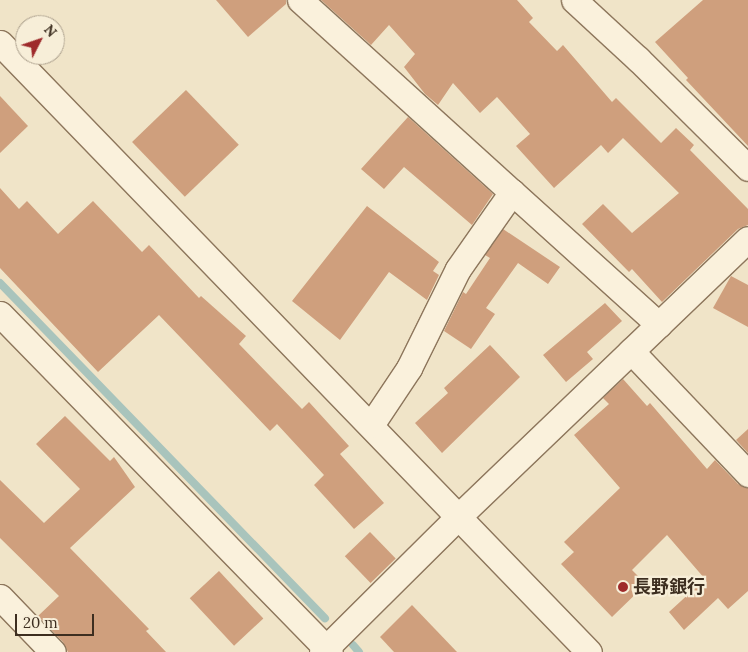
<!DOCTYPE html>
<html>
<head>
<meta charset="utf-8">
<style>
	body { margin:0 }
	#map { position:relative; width:748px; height:652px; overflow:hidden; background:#f0e4c8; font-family:Lora,"Noto Sans JP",serif }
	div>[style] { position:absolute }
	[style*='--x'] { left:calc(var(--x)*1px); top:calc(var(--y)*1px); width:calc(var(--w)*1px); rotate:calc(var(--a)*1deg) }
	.stream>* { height:8px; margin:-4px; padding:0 4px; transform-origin:4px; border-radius:4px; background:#a9c4bc }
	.building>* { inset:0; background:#cf9f7d; transform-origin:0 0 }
	.roads { filter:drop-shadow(1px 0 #8d765c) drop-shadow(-1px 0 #8d765c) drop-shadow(0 1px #8d765c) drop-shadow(0 -1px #8d765c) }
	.minor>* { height:25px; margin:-12.5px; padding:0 12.5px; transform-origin:12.5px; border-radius:12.5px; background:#faf1dc }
	.dots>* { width:14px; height:14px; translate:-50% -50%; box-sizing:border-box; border:2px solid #f7eed8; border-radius:50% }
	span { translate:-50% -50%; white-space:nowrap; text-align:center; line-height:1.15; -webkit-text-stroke:4.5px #f7eed8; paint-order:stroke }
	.poi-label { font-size:18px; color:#3d2e20; font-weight:700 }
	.left { translate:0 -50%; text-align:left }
	.north { position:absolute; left:15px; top:15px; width:50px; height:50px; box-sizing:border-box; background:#f7eed8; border:1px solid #ada18e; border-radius:50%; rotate:49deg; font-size:14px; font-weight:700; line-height:20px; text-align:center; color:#3d2e20 }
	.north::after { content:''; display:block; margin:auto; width:18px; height:22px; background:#9e2a2b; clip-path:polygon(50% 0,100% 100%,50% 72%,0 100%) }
	.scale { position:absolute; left:15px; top:614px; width:79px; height:22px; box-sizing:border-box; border:2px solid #3d2e20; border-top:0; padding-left:6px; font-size:15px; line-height:18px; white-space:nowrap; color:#3d2e20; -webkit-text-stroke:4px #f7eed8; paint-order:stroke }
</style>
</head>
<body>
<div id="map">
	<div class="stream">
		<i style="--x:0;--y:283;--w:467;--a:45.9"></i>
		<i style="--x:353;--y:645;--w:9;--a:49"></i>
	</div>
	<div class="building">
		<i style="clip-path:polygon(216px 0,286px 0,286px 4px,248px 37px)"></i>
		<i style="clip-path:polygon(321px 0,517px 0,533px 18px,529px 22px,557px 51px,563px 45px,612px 102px,616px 98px,661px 143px,676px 128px,694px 145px,690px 150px,748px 209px,748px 225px,738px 229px,662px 302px,632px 269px,629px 272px,582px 224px,603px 204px,632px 233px,679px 193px,623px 138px,608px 153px,601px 145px,554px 188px,516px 146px,530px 134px,497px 97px,480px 113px,453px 83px,438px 105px,425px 94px,404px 67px,415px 54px,389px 25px,371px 45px)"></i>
		<i style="clip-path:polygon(703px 0,748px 0,748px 146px,686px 80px,688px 78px,655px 42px)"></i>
		<i style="left:186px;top:90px;width:76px;height:75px;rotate:46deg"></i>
		<i style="clip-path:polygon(0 96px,28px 126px,0 153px)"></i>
		<i style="clip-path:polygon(408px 117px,493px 194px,472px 225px,404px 167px,384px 189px,361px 169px)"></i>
		<i style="clip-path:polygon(0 188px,19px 209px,27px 201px,58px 234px,93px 201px,142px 252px,149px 245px,199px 298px,201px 296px,246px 336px,239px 344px,302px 409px,309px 402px,349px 446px,340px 454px,384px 503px,354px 529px,314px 485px,324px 475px,277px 424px,270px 431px,159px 315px,98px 372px,0 268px)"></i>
		<i style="clip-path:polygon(367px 206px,439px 262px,433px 271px,439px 275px,427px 300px,389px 272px,340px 340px,292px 301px)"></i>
		<i style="clip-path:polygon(503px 229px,560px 267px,548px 284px,518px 263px,486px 308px,495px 314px,471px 349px,444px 331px,463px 292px,466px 294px,490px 258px,485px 255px)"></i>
		<i style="clip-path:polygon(731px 276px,748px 285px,748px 327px,713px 308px)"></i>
		<i style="clip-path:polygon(605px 303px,622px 321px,587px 352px,593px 359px,566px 382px,543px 355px)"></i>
		<i style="clip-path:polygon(490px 345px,520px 377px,442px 453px,415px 423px,448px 393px,444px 388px)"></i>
		<i style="clip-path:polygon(623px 379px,647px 406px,650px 403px,707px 469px,715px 460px,738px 484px,748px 488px,748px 591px,728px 609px,718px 598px,684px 630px,669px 612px,705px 579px,667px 535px,632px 570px,646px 584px,612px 617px,561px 564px,574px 552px,564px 542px,620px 488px,574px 435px,609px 404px,603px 398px)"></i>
		<i style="clip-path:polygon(65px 416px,110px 461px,114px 457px,135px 487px,70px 548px,149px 629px,146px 631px,166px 652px,68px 652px,63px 642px,38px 616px,59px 596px,0 538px,0 480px,44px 523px,80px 489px,36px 444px)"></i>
		<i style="clip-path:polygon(748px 429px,748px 453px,736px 440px)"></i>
		<i style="left:370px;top:532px;width:37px;height:35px;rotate:46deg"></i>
		<i style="left:219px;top:571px;width:65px;height:40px;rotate:47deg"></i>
		<i style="clip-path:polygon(412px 605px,457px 652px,394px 652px,380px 637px)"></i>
	</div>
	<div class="roads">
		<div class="minor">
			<i style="--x:300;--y:0;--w:286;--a:42.2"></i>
			<i style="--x:574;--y:0;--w:87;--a:42.7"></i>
			<i style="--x:638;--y:59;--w:155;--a:44.7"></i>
			<i style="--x:0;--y:43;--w:847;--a:45.96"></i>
			<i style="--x:0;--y:314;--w:472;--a:45.7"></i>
			<i style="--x:631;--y:351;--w:170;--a:46.4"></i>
			<i style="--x:371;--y:425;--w:69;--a:-56.3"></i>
			<i style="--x:409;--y:368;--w:110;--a:-63.7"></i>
			<i style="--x:458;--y:269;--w:94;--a:-55"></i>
			<i style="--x:512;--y:192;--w:198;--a:42.1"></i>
			<i style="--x:0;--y:597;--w:76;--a:46.1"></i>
			<i style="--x:322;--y:652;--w:193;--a:-44.8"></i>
			<i style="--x:459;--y:516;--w:400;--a:-43.8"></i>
		</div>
	</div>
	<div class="dots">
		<i style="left:623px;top:587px;background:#9e2a2b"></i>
	</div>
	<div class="poi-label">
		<span class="left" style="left:633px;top:587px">長野銀行</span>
	</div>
	<div class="north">N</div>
	<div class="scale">20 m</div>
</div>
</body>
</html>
